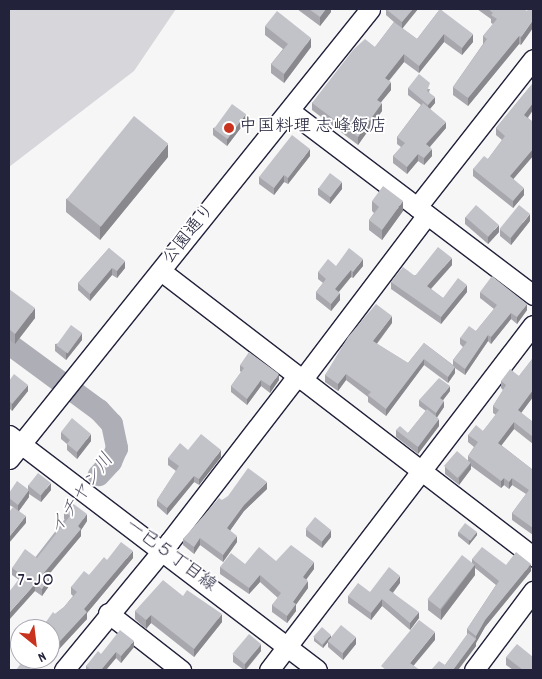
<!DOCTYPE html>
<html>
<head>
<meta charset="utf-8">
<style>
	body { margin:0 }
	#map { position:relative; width:542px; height:679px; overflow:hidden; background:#f6f6f7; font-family:Dekko,"Klee One",sans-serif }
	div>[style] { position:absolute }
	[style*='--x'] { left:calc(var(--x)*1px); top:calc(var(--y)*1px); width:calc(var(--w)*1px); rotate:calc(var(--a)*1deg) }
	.green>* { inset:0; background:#d7d7db }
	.stream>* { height:4px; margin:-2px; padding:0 2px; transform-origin:2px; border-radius:2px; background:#aeaeb7 }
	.river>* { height:22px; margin:-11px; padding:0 11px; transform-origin:11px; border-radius:11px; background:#aeaeb7 }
	.roads { filter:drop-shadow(1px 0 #22223b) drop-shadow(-1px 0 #22223b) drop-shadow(0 1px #22223b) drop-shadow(0 -1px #22223b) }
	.minor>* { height:19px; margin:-9.5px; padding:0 9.5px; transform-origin:9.5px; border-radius:9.5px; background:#fff }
	.wall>* { inset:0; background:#a7a7ad }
	.shaded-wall>* { inset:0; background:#88888d }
	.building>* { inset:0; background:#c2c2c9; transform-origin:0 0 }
	.dots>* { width:14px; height:14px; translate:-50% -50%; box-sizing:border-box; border:2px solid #fff; border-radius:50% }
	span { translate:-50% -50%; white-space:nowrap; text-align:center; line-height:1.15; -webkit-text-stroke:4px #fff; paint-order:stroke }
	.poi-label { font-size:18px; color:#22223b }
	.left { translate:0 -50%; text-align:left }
	.street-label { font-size:18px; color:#22223b }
	.water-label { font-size:19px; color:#5a5a6d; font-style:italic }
	.quarter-label { font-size:20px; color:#22223b; letter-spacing:1px }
	.frame { position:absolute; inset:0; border:10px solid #22223b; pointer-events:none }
	.north { position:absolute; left:10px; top:619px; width:50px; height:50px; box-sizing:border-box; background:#fff; border:1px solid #a7a7b1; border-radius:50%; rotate:151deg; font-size:14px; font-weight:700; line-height:20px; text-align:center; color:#22223b }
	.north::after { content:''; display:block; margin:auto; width:18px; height:22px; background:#c8321e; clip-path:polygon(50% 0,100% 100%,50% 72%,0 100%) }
</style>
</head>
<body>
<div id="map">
	<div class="green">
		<i style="clip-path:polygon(9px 9px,176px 9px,134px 71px,9px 167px)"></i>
	</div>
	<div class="stream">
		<i style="--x:90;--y:489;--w:17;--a:-57"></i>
		<i style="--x:35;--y:561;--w:56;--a:-52.3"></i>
	</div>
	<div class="river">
		<i style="--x:9;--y:344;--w:112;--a:36.3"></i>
		<i style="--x:99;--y:410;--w:19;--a:47"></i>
		<i style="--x:112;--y:424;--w:25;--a:78"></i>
		<i style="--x:117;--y:448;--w:15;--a:113"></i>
		<i style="--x:111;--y:462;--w:18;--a:133"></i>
	</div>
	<div class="roads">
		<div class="minor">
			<i style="--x:290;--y:111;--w:305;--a:37.1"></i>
			<i style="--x:417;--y:207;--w:188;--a:-51.9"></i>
			<i style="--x:161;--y:271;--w:469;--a:37.5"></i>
			<i style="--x:302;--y:380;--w:207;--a:-52.9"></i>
			<i style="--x:9;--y:435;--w:387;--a:37.3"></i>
			<i style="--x:9;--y:459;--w:577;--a:-51.26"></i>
			<i style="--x:108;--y:613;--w:93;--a:38"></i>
			<i style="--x:64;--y:670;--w:167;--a:-50.6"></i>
			<i style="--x:170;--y:541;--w:208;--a:-52.4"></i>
			<i style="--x:269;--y:670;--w:434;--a:-52.6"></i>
			<i style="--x:474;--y:670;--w:99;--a:-53.2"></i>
		</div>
	</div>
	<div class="wall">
		<i style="clip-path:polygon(297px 9px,331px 9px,331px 12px,320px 26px)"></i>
		<i style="clip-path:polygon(386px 9px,418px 9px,402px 28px,417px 39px,440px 9px,473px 42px,462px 55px,444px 42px,419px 73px,404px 62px,389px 81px,391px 90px,381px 102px,382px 111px,358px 145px,312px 110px,312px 103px,375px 47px,394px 22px,386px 15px)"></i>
		<i style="clip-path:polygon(477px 9px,524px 9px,521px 45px,519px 44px,468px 106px,453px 95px,453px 87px,483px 44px,483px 36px,493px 24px,491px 23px,491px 19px)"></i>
		<i style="clip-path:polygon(265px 26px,311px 47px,284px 83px,271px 73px,271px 64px,283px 49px,265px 35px)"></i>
		<i style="clip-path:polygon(533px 83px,533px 110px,528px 118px,533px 122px,533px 156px,513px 179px,524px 195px,513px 208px,473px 176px,473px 169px,488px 159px,502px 140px,496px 135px,496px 128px)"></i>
		<i style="clip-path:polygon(408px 88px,430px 89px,429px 92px,435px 103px,430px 109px,446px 128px,430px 147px,432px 156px,424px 165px,418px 161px,407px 174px,393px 163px,393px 156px,401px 147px,397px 144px,397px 137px,421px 105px,408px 95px)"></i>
		<i style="clip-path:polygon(246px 121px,227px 146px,213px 135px,213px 128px)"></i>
		<i style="clip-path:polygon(310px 156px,288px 184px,284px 182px,274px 195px,259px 184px,259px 177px)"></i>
		<i style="clip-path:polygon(168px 157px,100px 240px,66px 212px,66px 199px)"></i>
		<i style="clip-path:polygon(318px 188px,342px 189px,330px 204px,318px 195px)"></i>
		<i style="clip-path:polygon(372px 201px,403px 211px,382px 240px,369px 230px,369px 220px,374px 213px,372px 211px)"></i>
		<i style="clip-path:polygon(465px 217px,499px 232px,488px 244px,465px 224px)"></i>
		<i style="clip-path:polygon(530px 221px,511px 245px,500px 236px,500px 229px)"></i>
		<i style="clip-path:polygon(109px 248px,125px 268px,117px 278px,112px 275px,90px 301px,78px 290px,78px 283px)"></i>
		<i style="clip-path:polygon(452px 265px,431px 289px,443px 298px,467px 292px,441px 324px,391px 289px,391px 282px)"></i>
		<i style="clip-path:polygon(336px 266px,363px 266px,353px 278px,351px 277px,339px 292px,340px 300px,331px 311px,316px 299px,316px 292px,323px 283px,318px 279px,318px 272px)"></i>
		<i style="clip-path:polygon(9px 289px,35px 318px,15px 344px,9px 339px)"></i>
		<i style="clip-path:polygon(480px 292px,527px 310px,517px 324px,511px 319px,491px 344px,488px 341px,465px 375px,455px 368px,455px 373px,448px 383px,424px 365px,386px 416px,368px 402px,368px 397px,346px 380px,338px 391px,325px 382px,325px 375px,392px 323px,377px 344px,408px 363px,424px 343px,453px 365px,453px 360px,463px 347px,460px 344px,460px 338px,476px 331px,494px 309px,480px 298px)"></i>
		<i style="clip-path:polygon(82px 340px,66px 360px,55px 351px,55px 344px)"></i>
		<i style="clip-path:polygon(533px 358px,533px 397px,521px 413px,533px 422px,533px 444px,514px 429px,501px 445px,533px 470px,533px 535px,512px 520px,512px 513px,526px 494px,512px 485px,509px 489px,504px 485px,501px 488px,471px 466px,471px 469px,459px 485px,445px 474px,445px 467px,468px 460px,468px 456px,474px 447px,468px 442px,468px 435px,483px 431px,496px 415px,493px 413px,493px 406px,503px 390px,501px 388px,501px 381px,519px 376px)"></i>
		<i style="clip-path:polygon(240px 365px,279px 380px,270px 393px,261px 386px,247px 405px,231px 392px,231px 386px,241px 372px,240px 371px)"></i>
		<i style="clip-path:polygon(9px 381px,28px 391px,12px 411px,9px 408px)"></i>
		<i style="clip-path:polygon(450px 391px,443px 400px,444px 407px,437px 417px,439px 426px,418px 454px,396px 437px,396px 430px,408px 433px,426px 411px,419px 406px,419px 400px)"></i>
		<i style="clip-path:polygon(61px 432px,91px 441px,77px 459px,67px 450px,67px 444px,61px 439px)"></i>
		<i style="clip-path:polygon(188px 450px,221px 457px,199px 485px,194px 482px,167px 515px,157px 506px,157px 500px,176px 471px,168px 465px,168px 458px)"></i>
		<i style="clip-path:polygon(28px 485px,51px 490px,41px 502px,29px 494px,29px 497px,19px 511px,26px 523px,13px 507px,9px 505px,9px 493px,28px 489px)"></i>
		<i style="clip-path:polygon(267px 489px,244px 511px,230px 530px,237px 542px,223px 562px,200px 545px,194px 554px,183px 545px,183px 539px,222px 500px)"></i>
		<i style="clip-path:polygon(64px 511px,87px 521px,81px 530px,81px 536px,47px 577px,49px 586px,42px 596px,12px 575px,12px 568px,37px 558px,67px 521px,64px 519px)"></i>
		<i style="clip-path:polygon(306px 529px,331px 537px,322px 548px,306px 536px)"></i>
		<i style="clip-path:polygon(458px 532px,477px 535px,469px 545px,458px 536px)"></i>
		<i style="clip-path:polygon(133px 558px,87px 613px,87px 619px,49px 660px,49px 659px,50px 659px,55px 614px,64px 607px,73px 596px,71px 594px,71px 587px,89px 575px,107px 560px)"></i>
		<i style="clip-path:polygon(472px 559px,506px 565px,531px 571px,485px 627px,476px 643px,476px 646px,458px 670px,431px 670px,445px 665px,467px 635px,467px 629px,496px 585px,475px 568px,475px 575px,441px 620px,428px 610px,428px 600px,472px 563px)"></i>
		<i style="clip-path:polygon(276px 561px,314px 569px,306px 579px,308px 588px,296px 604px,296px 611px,287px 623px,272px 612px,272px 605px,278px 598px,260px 582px,249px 594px,220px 574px,220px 567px)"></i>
		<i style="clip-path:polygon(400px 583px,393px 593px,419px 618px,410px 630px,382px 606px,371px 620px,348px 603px,348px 596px,370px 592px)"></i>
		<i style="clip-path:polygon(183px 596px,222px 622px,194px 657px,151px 623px,146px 629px,135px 619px,135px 611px)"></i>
		<i style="clip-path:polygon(314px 637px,331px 637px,356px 644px,343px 660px,328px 647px,328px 642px,323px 648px,314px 641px)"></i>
		<i style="clip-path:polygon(134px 647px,121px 663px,116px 658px,106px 670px,86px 670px,86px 666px,101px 654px)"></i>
		<i style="clip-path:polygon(261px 651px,246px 670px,244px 670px,233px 662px,233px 655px)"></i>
		<i style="clip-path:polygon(506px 657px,533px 670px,513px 670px,506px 665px)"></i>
	</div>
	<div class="shaded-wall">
		<i style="clip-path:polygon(326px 9px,331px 9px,331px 12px,320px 26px,320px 17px)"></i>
		<i style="clip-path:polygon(413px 9px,418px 9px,402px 29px,402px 22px)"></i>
		<i style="clip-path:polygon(533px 20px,533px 28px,521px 45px,521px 37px)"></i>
		<i style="clip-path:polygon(444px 34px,444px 42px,419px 73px,419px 66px)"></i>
		<i style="clip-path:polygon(473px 34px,473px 42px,462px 55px,462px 48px)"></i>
		<i style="clip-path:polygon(519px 36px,519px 44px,468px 106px,468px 98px)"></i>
		<i style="clip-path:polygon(311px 38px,311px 47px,284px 83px,284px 74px)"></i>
		<i style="clip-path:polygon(404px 54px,404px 62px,385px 85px,385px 78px)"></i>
		<i style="clip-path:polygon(391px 82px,391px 90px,377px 107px,377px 100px)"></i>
		<i style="clip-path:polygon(435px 97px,435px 103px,428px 111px,428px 105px)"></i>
		<i style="clip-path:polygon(382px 103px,382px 111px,358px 145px,358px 137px)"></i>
		<i style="clip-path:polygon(533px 103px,533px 110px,524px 122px,524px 115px)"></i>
		<i style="clip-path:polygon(246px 114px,246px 121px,227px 146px,227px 139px)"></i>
		<i style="clip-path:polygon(446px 122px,446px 128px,426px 151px,426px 144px)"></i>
		<i style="clip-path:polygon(168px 144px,168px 157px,100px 240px,100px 227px)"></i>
		<i style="clip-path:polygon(310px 149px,310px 156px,288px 184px,288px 178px)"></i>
		<i style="clip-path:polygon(432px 149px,432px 156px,424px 165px,424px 158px)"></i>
		<i style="clip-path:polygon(533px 149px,533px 156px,510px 183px,510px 176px)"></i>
		<i style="clip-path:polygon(418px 154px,418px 161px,407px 174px,407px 167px)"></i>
		<i style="clip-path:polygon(284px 175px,284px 182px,274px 195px,274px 188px)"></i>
		<i style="clip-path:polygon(342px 182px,342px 189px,330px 204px,330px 197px)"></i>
		<i style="clip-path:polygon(524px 188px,524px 195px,513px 208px,513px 201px)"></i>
		<i style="clip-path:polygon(403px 201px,403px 211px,382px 240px,382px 230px)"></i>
		<i style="clip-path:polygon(530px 214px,530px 221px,511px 245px,511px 238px)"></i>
		<i style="clip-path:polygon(499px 225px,499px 232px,488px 244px,488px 237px)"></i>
		<i style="clip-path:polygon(452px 258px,452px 265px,427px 293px,427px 286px)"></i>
		<i style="clip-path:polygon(363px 259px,363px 266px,353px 278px,353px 272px)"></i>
		<i style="clip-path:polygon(125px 261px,125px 268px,117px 278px,117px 271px)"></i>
		<i style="clip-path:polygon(112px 268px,112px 275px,90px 301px,90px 294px)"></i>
		<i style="clip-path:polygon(351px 270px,351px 277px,335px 296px,335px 289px)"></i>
		<i style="clip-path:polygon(467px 285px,467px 292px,441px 324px,441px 317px)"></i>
		<i style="clip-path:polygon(340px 293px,340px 300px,331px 311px,331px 304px)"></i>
		<i style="clip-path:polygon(527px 304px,527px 310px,517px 324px,517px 317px)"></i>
		<i style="clip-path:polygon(35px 308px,35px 318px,15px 344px,15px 334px)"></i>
		<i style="clip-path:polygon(511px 313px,511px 319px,491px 344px,491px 337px)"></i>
		<i style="clip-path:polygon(392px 316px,392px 323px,373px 348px,373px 341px)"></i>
		<i style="clip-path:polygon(82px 333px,82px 340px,66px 360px,66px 353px)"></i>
		<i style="clip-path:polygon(488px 335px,488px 341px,465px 375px,465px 369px)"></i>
		<i style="clip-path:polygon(424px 359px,424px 365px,386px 416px,386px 409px)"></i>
		<i style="clip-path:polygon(455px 367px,455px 373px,448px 383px,448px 377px)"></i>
		<i style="clip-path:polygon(279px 374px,279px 380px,270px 393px,270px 386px)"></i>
		<i style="clip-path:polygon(346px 374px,346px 380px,338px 391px,338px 384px)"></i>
		<i style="clip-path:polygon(261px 380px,261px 386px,247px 405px,247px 399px)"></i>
		<i style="clip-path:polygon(28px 385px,28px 391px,12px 411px,12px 404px)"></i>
		<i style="clip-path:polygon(450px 386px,450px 391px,440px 404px,440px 398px)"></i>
		<i style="clip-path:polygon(533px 390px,533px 397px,518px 417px,518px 410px)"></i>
		<i style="clip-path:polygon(444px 401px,444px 407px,436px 419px,436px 413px)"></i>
		<i style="clip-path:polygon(439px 419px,439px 426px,418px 454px,418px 447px)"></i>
		<i style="clip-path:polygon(514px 422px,514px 429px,498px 450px,498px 443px)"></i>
		<i style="clip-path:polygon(91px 434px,91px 441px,77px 459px,77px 452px)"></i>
		<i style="clip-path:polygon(221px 450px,221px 457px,199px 485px,199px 479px)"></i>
		<i style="clip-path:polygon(471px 463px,471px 469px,459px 485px,459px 478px)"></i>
		<i style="clip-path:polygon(194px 476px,194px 482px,167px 515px,167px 508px)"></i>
		<i style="clip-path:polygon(504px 478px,504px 485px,501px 488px,501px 481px)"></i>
		<i style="clip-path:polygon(512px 478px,512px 485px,509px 489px,509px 482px)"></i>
		<i style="clip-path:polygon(267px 482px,267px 489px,244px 511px,227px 535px,227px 528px,244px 505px)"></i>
		<i style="clip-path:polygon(51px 483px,51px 490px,41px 502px,41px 495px)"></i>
		<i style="clip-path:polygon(29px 490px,29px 497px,18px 512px,18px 505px)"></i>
		<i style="clip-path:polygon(87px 514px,87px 521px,81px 530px,81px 536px,43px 581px,43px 574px)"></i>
		<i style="clip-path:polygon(26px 516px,26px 523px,9px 543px,9px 537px)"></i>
		<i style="clip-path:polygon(331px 530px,331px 537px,322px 548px,322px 541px)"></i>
		<i style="clip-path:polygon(477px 532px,477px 535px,469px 545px,469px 541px)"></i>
		<i style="clip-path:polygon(237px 536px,237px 542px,223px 562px,223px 555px)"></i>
		<i style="clip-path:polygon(200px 538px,200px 545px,194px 554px,194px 547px)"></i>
		<i style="clip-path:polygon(133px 551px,133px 558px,87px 613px,87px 619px,49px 660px,50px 652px,84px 609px)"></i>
		<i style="clip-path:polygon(314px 562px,314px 569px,303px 584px,303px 577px)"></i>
		<i style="clip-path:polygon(531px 564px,531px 571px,485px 627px,476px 643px,476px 646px,458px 670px,453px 670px,476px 639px,476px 636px,485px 620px)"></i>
		<i style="clip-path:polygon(475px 565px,475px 575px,441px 620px,441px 610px)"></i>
		<i style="clip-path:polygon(260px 575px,260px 582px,249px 594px,249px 588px)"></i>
		<i style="clip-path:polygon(400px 576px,400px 583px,389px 597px,389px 590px)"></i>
		<i style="clip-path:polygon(49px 578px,49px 586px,42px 596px,42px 589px)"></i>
		<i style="clip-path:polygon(308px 581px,308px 588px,293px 609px,293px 602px)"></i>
		<i style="clip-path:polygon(35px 584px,35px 591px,9px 620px,9px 613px)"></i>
		<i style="clip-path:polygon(382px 599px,382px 606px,371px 620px,371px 613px)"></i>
		<i style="clip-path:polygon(296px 604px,296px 611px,287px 623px,287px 616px)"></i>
		<i style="clip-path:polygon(419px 612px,419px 618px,410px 630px,410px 623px)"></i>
		<i style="clip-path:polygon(222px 614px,222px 622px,194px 657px,194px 649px)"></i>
		<i style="clip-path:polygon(151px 615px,151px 623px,146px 629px,146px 620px)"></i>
		<i style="clip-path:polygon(435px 632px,435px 640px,410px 670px,410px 663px)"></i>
		<i style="clip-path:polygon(331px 635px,331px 638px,328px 641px,328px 642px,323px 648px,323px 645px)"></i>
		<i style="clip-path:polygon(356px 637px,356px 644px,343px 660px,343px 653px)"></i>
		<i style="clip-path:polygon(134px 641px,134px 647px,121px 663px,121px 656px)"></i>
		<i style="clip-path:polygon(261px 644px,261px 651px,245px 670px,245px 664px)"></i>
		<i style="clip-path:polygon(116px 652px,116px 658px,106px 670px,101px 670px)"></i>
	</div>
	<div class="building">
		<i style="clip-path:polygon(309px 9px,326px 9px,320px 17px)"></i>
		<i style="clip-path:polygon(386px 9px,413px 9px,402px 22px)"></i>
		<i style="clip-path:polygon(440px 9px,473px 34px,462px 48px,444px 34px,419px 66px,404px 54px,385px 78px,391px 82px,377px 100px,382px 103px,358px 137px,312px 103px,353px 50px,365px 39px,375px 47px,394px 22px,417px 39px)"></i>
		<i style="clip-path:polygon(488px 9px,524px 9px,527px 11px,528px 9px,533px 9px,533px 20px,521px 37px,519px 36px,468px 98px,453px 87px,487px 39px,483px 36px,497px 19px,491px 15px,493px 13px)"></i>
		<i style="clip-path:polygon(277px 11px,311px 38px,284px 74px,271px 64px,288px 44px,265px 26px)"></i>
		<i style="clip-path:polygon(419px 74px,430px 83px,427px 91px,435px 97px,428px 105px,408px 88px)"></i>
		<i style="clip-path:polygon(533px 83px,533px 103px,524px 115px,533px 122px,533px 149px,510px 176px,524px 188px,513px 201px,473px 169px,484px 156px,488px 159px,505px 136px,496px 128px)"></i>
		<i style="clip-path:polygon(423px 103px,446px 122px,426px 144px,432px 149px,424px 158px,418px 154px,407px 167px,393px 156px,405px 143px,397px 137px)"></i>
		<i style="left:232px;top:104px;width:17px;height:31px;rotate:36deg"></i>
		<i style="left:134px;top:116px;width:44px;height:107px;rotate:39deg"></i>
		<i style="clip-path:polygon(292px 135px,310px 149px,288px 178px,284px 175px,274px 188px,259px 177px)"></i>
		<i style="left:330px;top:173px;width:15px;height:19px;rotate:37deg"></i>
		<i style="clip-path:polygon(383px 186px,403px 201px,382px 230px,369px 220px,379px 207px,372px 201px)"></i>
		<i style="left:476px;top:205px;width:30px;height:16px;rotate:41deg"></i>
		<i style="left:519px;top:205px;width:14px;height:31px;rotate:39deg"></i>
		<i style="clip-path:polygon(438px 247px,452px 258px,427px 286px,443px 298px,458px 278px,467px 285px,441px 317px,391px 282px,403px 267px,415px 276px)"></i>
		<i style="clip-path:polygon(109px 248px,125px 261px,117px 271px,112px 268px,90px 294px,78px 283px)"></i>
		<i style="clip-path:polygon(349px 248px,363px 259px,353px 272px,351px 270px,335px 289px,340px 293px,331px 304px,316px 292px,326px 279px,318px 272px,328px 259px,336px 266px)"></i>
		<i style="clip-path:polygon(492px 276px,527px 304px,517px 317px,511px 313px,491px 337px,488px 335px,465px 369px,453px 360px,467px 342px,460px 338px,469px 326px,476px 331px,497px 305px,480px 292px)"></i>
		<i style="clip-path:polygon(9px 289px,35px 308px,15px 334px,9px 329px)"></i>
		<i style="clip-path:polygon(376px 304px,392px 316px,373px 341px,408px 363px,424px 343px,455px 367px,448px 377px,424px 359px,386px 409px,368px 395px,371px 392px,346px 374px,338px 384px,325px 375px,348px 337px)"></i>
		<i style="left:71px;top:325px;width:14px;height:25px;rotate:36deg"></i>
		<i style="clip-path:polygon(249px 352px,279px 374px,270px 386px,261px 380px,247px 399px,231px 386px,244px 368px,240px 365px)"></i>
		<i style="clip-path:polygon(533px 358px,533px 390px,518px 410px,533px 422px,533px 437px,514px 422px,498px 443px,533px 470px,533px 528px,512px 513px,529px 490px,512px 478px,509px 482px,504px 478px,501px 481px,468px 456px,478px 442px,468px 435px,476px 425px,483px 431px,499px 410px,493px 406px,506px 385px,501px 381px,510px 369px,519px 376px)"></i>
		<i style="clip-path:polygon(14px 374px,28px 385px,12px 404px,9px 401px,9px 381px)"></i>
		<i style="clip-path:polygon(439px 378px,450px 386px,440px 398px,444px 401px,436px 413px,419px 400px)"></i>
		<i style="clip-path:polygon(427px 409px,439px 419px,418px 447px,396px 430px,400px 426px,408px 433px)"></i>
		<i style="clip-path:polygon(72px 418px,91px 434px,77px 452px,67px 444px,70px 440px,61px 432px)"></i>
		<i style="clip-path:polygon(201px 434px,221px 450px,199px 479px,194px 476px,167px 508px,157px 500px,179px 466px,168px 458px,180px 443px,188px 450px)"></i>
		<i style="left:457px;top:451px;width:18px;height:20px;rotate:41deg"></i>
		<i style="clip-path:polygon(248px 468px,267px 482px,244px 505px,227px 528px,237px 536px,223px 555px,200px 538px,194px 547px,183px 539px,219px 498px,222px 500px,228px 496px)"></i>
		<i style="left:38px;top:473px;width:16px;height:16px;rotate:38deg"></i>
		<i style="clip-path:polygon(17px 481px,29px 490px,18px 505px,9px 498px,9px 493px)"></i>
		<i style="clip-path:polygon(71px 502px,87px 514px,78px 526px,81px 529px,43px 574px,49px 578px,42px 589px,35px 584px,9px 613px,9px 592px,22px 575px,12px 568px,25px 549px,37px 558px,70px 516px,64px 511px)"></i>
		<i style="clip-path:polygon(13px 507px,26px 516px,9px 537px,9px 512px)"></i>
		<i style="left:315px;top:517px;width:21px;height:15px;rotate:39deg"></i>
		<i style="left:465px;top:523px;width:15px;height:11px;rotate:37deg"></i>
		<i style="clip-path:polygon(121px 542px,133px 551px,84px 609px,87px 612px,50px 652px,50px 629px,41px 629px,53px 612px,55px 614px,64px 607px,77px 592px,71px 587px,84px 571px,89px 575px,104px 557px,107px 560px)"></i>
		<i style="clip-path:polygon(291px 545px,314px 562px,303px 577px,308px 581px,293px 602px,296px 604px,287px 616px,272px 605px,281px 593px,260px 575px,249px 588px,220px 567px,231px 553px,245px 564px,259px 547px,276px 561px)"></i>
		<i style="clip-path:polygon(482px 547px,506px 565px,516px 552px,531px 564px,485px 620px,476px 636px,467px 629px,499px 581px,472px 559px)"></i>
		<i style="left:462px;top:555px;width:16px;height:56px;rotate:38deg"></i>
		<i style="clip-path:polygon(389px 567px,400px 576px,389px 590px,419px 612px,410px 623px,382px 599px,371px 613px,348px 596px,358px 583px,370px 592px)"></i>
		<i style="clip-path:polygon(163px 580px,183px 596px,187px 590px,222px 614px,194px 649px,151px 615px,146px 620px,135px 611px)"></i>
		<i style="clip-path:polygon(419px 620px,435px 632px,410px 663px,420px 670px,386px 670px,381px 666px)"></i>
		<i style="left:341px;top:625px;width:19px;height:21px;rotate:39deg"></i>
		<i style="left:322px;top:627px;width:12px;height:13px;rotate:42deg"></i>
		<i style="clip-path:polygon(120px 630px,134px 641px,121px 656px,116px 652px,101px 670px,88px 670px,89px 668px,86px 666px,98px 651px,101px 654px)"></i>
		<i style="clip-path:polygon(468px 633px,476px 639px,453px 670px,431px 670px,439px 661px,445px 665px)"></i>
		<i style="left:249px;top:634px;width:16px;height:26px;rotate:40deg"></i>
		<i style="clip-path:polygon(517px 644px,533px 657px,533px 670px,523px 670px,506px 657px)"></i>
		<i style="clip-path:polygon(22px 662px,32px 670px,16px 670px)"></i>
	</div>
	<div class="dots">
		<i style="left:229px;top:128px;background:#c8321e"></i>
	</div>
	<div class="poi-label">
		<span class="left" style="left:239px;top:128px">中国料理 志峰飯店</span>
	</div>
	<div class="street-label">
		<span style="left:190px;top:235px;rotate:-51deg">公園通り</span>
		<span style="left:170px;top:557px;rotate:37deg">一已５丁目線</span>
	</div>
	<div class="water-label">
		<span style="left:83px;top:495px;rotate:-54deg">イチヤン川</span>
	</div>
	<div class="quarter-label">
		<span style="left:36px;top:581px">7-JO</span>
	</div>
	<div class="frame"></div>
	<div class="north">N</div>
</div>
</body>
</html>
